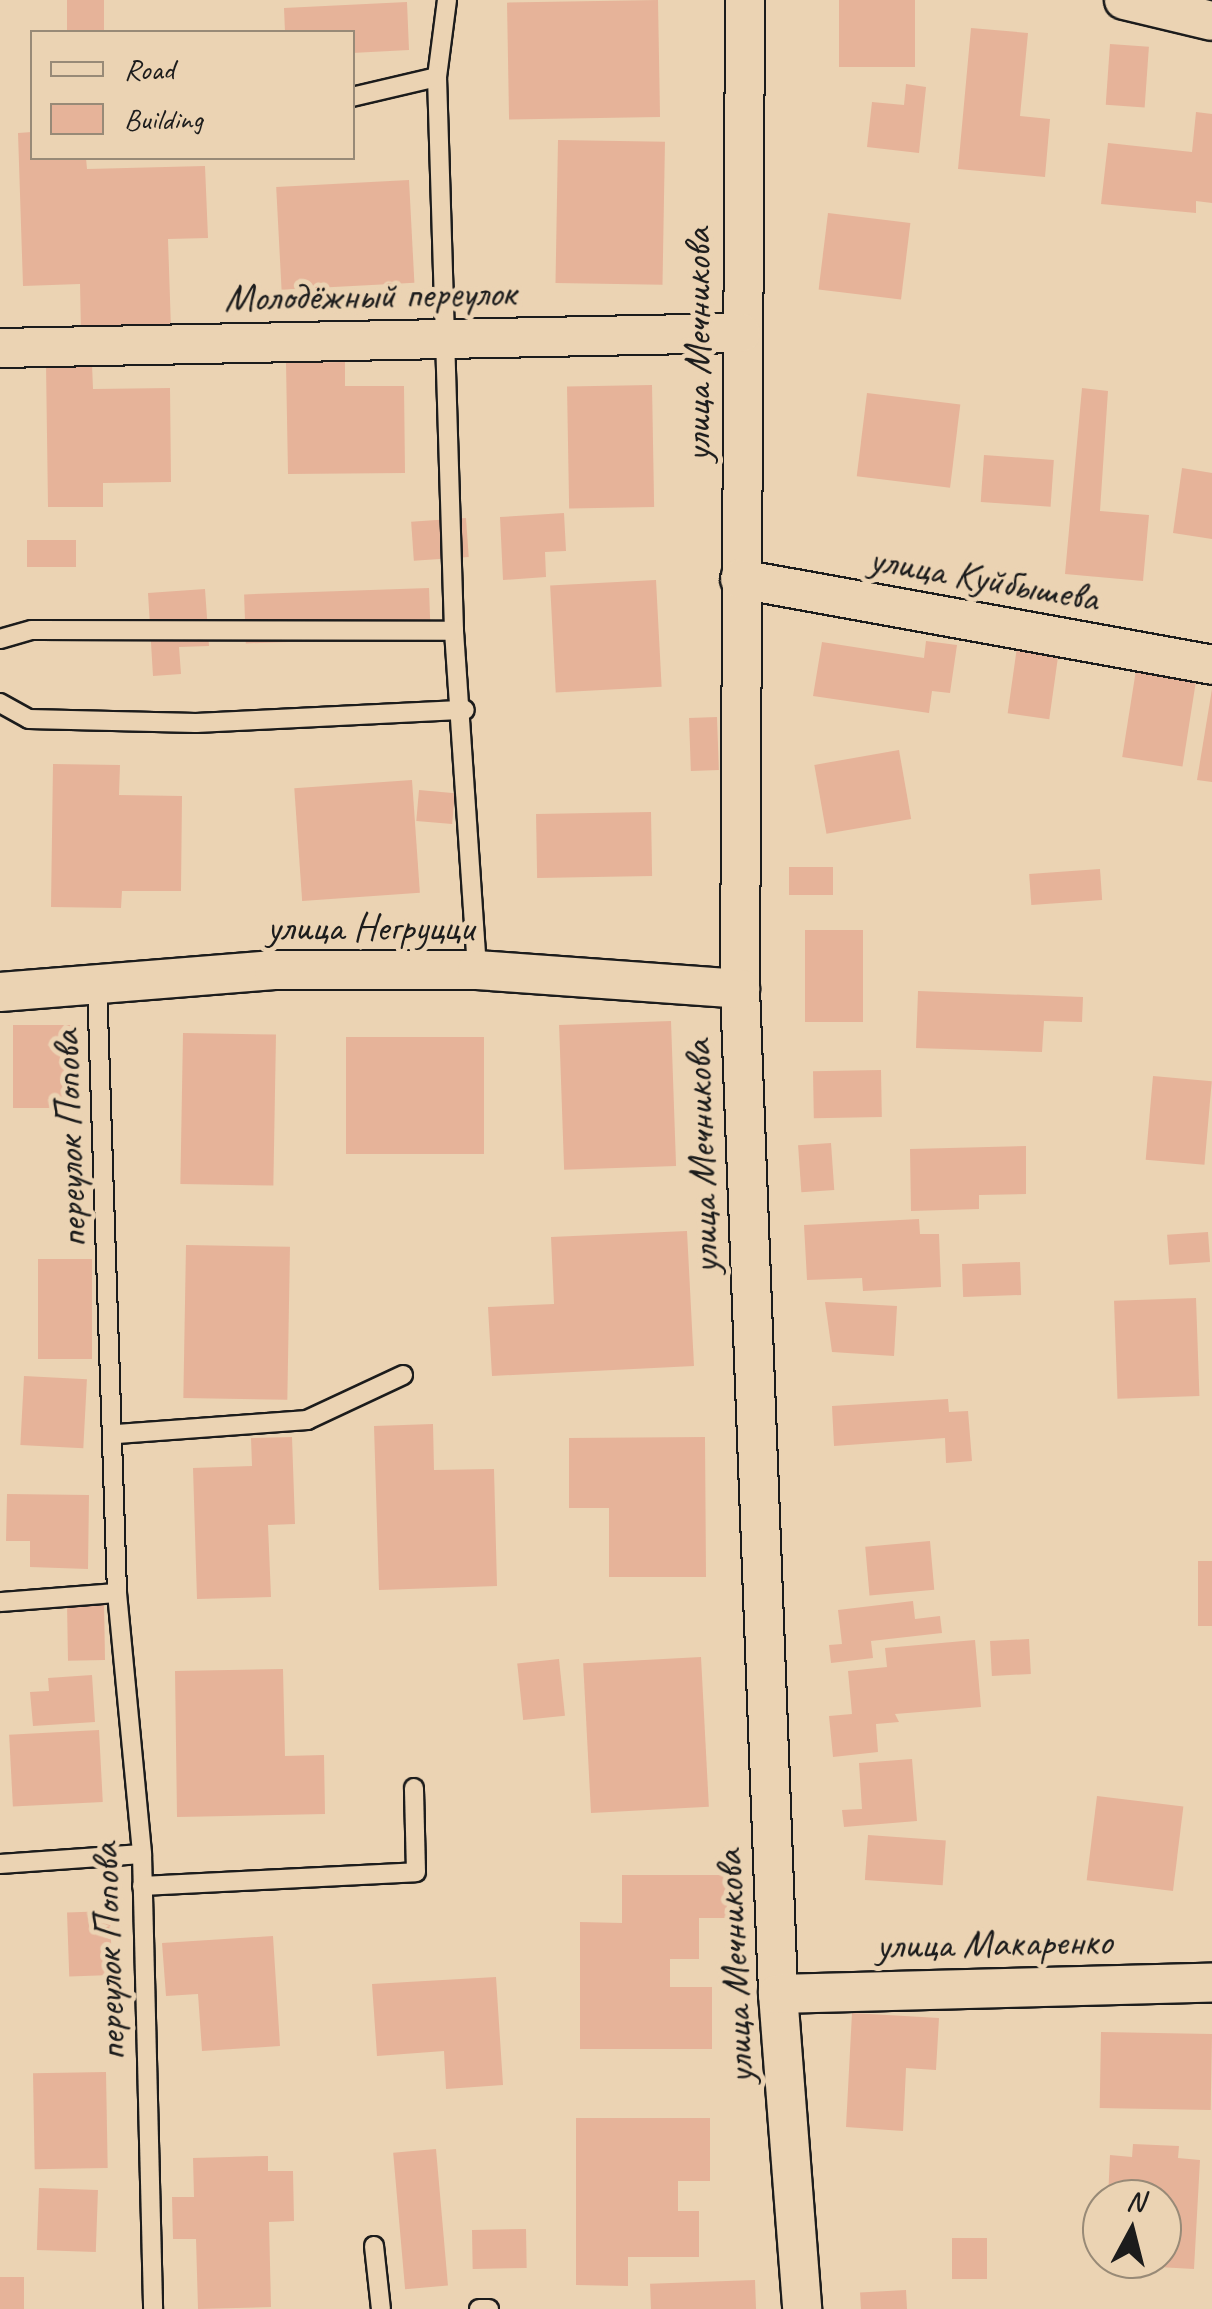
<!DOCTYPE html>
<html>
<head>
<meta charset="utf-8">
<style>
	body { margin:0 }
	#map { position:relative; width:1212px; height:2309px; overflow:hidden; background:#ebd3b3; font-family:Caveat,sans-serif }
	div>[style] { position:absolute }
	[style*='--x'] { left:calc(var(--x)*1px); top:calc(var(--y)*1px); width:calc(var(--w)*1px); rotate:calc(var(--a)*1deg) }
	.building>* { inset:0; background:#e6b399; transform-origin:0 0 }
	.roads { filter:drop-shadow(2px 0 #1c1c1c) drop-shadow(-2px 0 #1c1c1c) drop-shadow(0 2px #1c1c1c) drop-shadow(0 -2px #1c1c1c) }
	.lane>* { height:18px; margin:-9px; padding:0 9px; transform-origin:9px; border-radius:9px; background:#ebd3b3 }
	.street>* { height:38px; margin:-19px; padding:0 19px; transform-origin:19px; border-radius:19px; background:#ebd3b3 }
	span { translate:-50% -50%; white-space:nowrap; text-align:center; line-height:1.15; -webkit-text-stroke:10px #ebd3b3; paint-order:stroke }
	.street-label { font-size:40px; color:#1c1c1c }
	.legend { position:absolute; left:30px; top:30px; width:325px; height:130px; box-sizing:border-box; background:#ebd3b3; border:2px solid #988a77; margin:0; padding:12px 18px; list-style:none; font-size:30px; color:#1c1c1c }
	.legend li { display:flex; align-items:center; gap:20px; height:50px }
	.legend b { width:50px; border:2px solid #988a77 }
	.north { position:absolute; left:1082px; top:2179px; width:100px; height:100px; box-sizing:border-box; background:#ebd3b3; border:2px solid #988a77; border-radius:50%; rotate:7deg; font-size:28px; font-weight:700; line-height:40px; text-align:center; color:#1c1c1c }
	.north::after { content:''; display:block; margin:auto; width:35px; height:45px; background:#1c1c1c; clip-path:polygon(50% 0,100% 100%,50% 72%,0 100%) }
</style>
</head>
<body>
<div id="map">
	<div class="building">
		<i style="left:67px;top:0;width:37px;height:31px"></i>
		<i style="left:658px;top:0;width:117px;height:151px;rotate:89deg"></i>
		<i style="left:839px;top:0;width:76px;height:67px"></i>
		<i style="clip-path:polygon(407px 2px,409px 50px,352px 53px,352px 32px,285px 32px,284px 8px)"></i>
		<i style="clip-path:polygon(971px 28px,1028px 33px,1020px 116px,1050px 119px,1045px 177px,958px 169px)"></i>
		<i style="left:1110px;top:44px;width:39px;height:61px;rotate:4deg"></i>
		<i style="clip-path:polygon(906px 84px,926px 87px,919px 153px,867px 147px,872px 102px,904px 105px)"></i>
		<i style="clip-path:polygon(1196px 112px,1212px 114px,1212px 203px,1196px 201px,1196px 213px,1101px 204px,1108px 143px,1192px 152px)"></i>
		<i style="clip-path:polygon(32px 132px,32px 158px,86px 158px,87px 169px,205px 166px,208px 238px,168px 239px,171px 329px,81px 332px,80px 284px,23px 286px,18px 133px)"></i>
		<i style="left:558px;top:140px;width:107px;height:143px;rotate:1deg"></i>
		<i style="left:409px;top:180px;width:103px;height:133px;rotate:87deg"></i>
		<i style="left:828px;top:213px;width:83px;height:77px;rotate:7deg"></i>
		<i style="clip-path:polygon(345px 362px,345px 386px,404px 386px,405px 473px,288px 474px,286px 363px)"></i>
		<i style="clip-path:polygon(46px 364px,92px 364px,93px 389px,170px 388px,171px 482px,103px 483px,103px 507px,48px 507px)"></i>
		<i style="left:652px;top:385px;width:122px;height:85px;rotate:89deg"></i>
		<i style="clip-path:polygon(1082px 388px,1108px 391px,1100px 511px,1149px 515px,1143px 581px,1065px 574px)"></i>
		<i style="left:867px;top:393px;width:94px;height:84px;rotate:7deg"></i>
		<i style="left:984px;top:455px;width:70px;height:47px;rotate:4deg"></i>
		<i style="clip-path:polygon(1182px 468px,1212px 473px,1212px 539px,1173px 533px)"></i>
		<i style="clip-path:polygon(564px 513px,566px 551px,545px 552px,546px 577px,503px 580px,500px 517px)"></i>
		<i style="left:466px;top:518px;width:39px;height:55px;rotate:86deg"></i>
		<i style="left:27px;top:540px;width:49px;height:27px"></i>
		<i style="left:656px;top:580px;width:107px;height:106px;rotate:87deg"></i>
		<i style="left:429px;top:588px;width:49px;height:185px;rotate:88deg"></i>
		<i style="clip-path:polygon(205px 589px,209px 646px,179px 647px,181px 674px,153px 676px,148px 593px)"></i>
		<i style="clip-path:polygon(926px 641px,957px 645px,950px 693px,932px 691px,929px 713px,813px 696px,822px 642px,924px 658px)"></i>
		<i style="left:1017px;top:647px;width:42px;height:67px;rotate:8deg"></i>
		<i style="left:1136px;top:670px;width:61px;height:88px;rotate:9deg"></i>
		<i style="clip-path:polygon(1212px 689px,1212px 782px,1197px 780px)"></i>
		<i style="left:717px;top:717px;width:53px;height:28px;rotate:88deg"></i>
		<i style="left:899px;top:750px;width:70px;height:86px;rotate:80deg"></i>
		<i style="clip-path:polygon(53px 764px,120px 765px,119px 795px,182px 796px,181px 891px,122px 891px,121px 908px,51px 907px)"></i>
		<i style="left:412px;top:780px;width:113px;height:118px;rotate:86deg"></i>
		<i style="left:419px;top:790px;width:36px;height:31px;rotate:5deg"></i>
		<i style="left:651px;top:812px;width:64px;height:115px;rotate:89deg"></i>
		<i style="left:789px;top:867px;width:44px;height:28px"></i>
		<i style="left:1100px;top:869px;width:31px;height:71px;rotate:86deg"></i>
		<i style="left:805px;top:930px;width:58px;height:92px"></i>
		<i style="clip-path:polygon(918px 991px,1083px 997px,1082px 1022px,1044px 1021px,1042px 1052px,916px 1048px)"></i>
		<i style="left:671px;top:1021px;width:145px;height:112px;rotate:88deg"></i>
		<i style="left:78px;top:1025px;width:83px;height:65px;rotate:90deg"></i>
		<i style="left:183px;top:1033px;width:93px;height:151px;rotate:1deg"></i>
		<i style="left:484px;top:1037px;width:117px;height:138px;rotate:90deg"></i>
		<i style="left:881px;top:1070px;width:47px;height:68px;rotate:89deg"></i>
		<i style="left:1153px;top:1076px;width:59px;height:84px;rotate:5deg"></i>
		<i style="left:831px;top:1143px;width:47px;height:33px;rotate:86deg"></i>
		<i style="clip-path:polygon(1026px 1146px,1026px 1194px,979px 1195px,979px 1209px,911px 1211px,910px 1149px)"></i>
		<i style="clip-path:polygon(919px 1219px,920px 1234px,939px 1234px,941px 1287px,863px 1291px,862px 1278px,807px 1280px,804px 1225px)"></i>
		<i style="clip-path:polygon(687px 1231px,694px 1366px,492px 1376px,488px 1307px,554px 1304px,551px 1237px)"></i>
		<i style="left:1208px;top:1232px;width:30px;height:41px;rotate:86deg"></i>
		<i style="left:186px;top:1245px;width:104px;height:153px;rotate:1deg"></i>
		<i style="left:38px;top:1259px;width:54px;height:100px"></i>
		<i style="left:1020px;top:1262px;width:33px;height:58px;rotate:88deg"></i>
		<i style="left:1196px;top:1298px;width:98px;height:82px;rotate:88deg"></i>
		<i style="clip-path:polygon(825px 1302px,897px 1306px,894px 1356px,832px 1352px)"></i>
		<i style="left:24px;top:1376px;width:63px;height:69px;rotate:3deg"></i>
		<i style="clip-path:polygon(948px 1399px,949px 1412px,968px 1411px,972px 1461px,946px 1463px,945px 1438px,834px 1446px,832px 1406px)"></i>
		<i style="clip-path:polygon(433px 1424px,434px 1470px,494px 1469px,497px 1586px,379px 1590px,374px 1426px)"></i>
		<i style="clip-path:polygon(292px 1437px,295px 1524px,268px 1525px,271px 1597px,197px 1599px,193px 1468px,252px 1466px,251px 1438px)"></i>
		<i style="clip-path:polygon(705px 1437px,706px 1577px,609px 1577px,609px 1508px,569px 1508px,569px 1438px)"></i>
		<i style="clip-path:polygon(7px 1494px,89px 1495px,88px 1569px,30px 1567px,30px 1541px,6px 1541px)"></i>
		<i style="left:930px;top:1541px;width:49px;height:65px;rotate:85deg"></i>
		<i style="left:1198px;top:1561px;width:14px;height:65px"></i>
		<i style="clip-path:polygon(913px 1601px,915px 1619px,940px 1616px,942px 1633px,871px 1641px,873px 1658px,831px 1663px,829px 1645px,842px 1644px,838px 1610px)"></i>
		<i style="left:104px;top:1602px;width:58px;height:37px;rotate:89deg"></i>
		<i style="left:1029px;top:1639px;width:35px;height:39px;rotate:87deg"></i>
		<i style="clip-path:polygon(975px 1640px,981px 1707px,895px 1714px,899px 1722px,876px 1724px,878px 1752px,833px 1757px,829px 1716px,852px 1714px,848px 1671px,887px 1667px,885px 1648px)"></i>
		<i style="left:701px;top:1657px;width:150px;height:118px;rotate:87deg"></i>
		<i style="left:559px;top:1659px;width:57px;height:42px;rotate:84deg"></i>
		<i style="clip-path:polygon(283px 1669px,285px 1756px,324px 1755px,325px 1814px,177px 1817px,175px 1671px)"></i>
		<i style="clip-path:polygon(92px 1675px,95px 1722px,33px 1726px,30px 1692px,49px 1691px,48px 1678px)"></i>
		<i style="left:99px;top:1730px;width:72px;height:90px;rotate:87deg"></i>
		<i style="clip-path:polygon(912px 1759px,917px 1821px,844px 1827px,842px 1810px,862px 1809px,859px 1763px)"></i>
		<i style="left:1097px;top:1796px;width:87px;height:85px;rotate:7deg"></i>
		<i style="left:868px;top:1835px;width:78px;height:45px;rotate:4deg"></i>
		<i style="clip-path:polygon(622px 1875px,730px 1875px,730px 1918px,699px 1918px,699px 1959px,670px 1959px,670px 1987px,712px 1987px,712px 2049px,580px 2049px,580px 1922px,622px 1923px)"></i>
		<i style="left:110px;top:1911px;width:64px;height:43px;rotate:88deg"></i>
		<i style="clip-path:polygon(273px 1936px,280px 2046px,202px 2051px,198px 1994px,166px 1996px,162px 1943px)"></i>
		<i style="clip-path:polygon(496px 1977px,503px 2085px,446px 2089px,444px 2051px,377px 2056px,372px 1984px)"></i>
		<i style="clip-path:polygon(852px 2013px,939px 2018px,936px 2070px,906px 2068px,903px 2131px,846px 2127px)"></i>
		<i style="left:1101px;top:2032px;width:111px;height:76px;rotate:1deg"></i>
		<i style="left:106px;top:2072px;width:96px;height:73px;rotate:89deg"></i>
		<i style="clip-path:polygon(576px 2118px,710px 2118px,710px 2181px,678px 2181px,678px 2211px,699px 2211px,699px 2257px,628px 2257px,628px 2286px,576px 2285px)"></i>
		<i style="clip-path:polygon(1133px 2144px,1179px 2146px,1178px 2158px,1200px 2160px,1194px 2269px,1104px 2264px,1162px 2259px,1162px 2199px,1108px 2199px,1110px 2155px,1132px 2157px)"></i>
		<i style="left:436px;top:2149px;width:137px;height:43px;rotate:85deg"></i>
		<i style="clip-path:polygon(268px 2156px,268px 2171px,293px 2171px,294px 2221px,269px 2222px,271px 2307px,198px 2309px,196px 2239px,173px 2239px,172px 2197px,194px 2197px,193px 2158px)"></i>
		<i style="left:39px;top:2188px;width:59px;height:62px;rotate:2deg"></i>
		<i style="left:526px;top:2229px;width:39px;height:54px;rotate:89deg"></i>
		<i style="left:952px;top:2238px;width:35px;height:41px"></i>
		<i style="left:0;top:2277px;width:24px;height:32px"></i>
		<i style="left:755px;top:2280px;width:29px;height:105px;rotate:88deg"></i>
		<i style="left:906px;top:2290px;width:19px;height:46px;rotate:87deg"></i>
	</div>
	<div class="roads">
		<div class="lane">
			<i style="--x:447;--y:0;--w:78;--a:97.4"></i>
			<i style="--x:437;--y:77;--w:554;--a:88.24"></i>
			<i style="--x:454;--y:631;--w:340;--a:86.1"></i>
			<i style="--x:352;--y:97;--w:87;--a:-13.2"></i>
			<i style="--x:0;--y:639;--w:33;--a:-16"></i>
			<i style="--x:32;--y:630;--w:422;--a:0.1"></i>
			<i style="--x:0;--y:703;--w:33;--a:29"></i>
			<i style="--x:29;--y:719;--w:167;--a:1.4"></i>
			<i style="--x:196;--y:723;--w:269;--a:-2.8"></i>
			<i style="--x:97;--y:983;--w:610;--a:88.12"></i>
			<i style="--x:117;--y:1593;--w:262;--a:84.5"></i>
			<i style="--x:142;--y:1854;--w:455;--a:88.6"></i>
			<i style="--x:117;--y:1434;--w:191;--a:-4.2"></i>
			<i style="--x:307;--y:1420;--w:106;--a:-25.1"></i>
			<i style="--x:0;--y:1602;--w:117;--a:-4.4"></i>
			<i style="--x:0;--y:1864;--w:142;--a:-4"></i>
			<i style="--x:142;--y:1886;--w:274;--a:-2.9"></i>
			<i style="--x:416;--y:1872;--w:84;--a:-91.4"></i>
			<i style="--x:374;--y:2246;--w:63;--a:83.7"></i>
			<i style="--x:479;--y:2309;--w:10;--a:0"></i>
		</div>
		<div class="street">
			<i style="--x:745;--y:0;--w:989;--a:90.29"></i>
			<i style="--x:740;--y:989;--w:1006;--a:87.83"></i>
			<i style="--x:778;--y:1994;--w:316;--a:85.6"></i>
			<i style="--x:1124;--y:0;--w:90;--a:13.4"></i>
			<i style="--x:0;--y:348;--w:741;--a:-1.16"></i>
			<i style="--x:740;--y:579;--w:480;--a:10.3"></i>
			<i style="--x:0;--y:992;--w:275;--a:-4.6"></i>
			<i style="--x:274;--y:970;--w:203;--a:0"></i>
			<i style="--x:477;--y:970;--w:264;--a:4.1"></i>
			<i style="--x:778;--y:1994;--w:434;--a:-1.5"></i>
		</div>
	</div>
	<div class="street-label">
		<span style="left:370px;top:295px;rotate:-1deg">Молодёжный переулок</span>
		<span style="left:697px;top:345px;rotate:-90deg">улица Мечникова</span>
		<span style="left:984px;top:578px;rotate:10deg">улица Куйбышева</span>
		<span style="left:370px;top:927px">улица Негруцци</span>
		<span style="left:69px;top:1139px;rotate:-92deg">переулок Попова</span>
		<span style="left:701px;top:1157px;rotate:-92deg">улица Мечникова</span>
		<span style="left:994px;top:1943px;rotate:-1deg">улица Макаренко</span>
		<span style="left:108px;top:1952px;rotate:-92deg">переулок Попова</span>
		<span style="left:734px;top:1967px;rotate:-93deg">улица Мечникова</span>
	</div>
	<ul class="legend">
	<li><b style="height:12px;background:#ebd3b3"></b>Road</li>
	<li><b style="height:28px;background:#e6b399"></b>Building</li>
	</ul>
	<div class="north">N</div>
</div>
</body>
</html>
